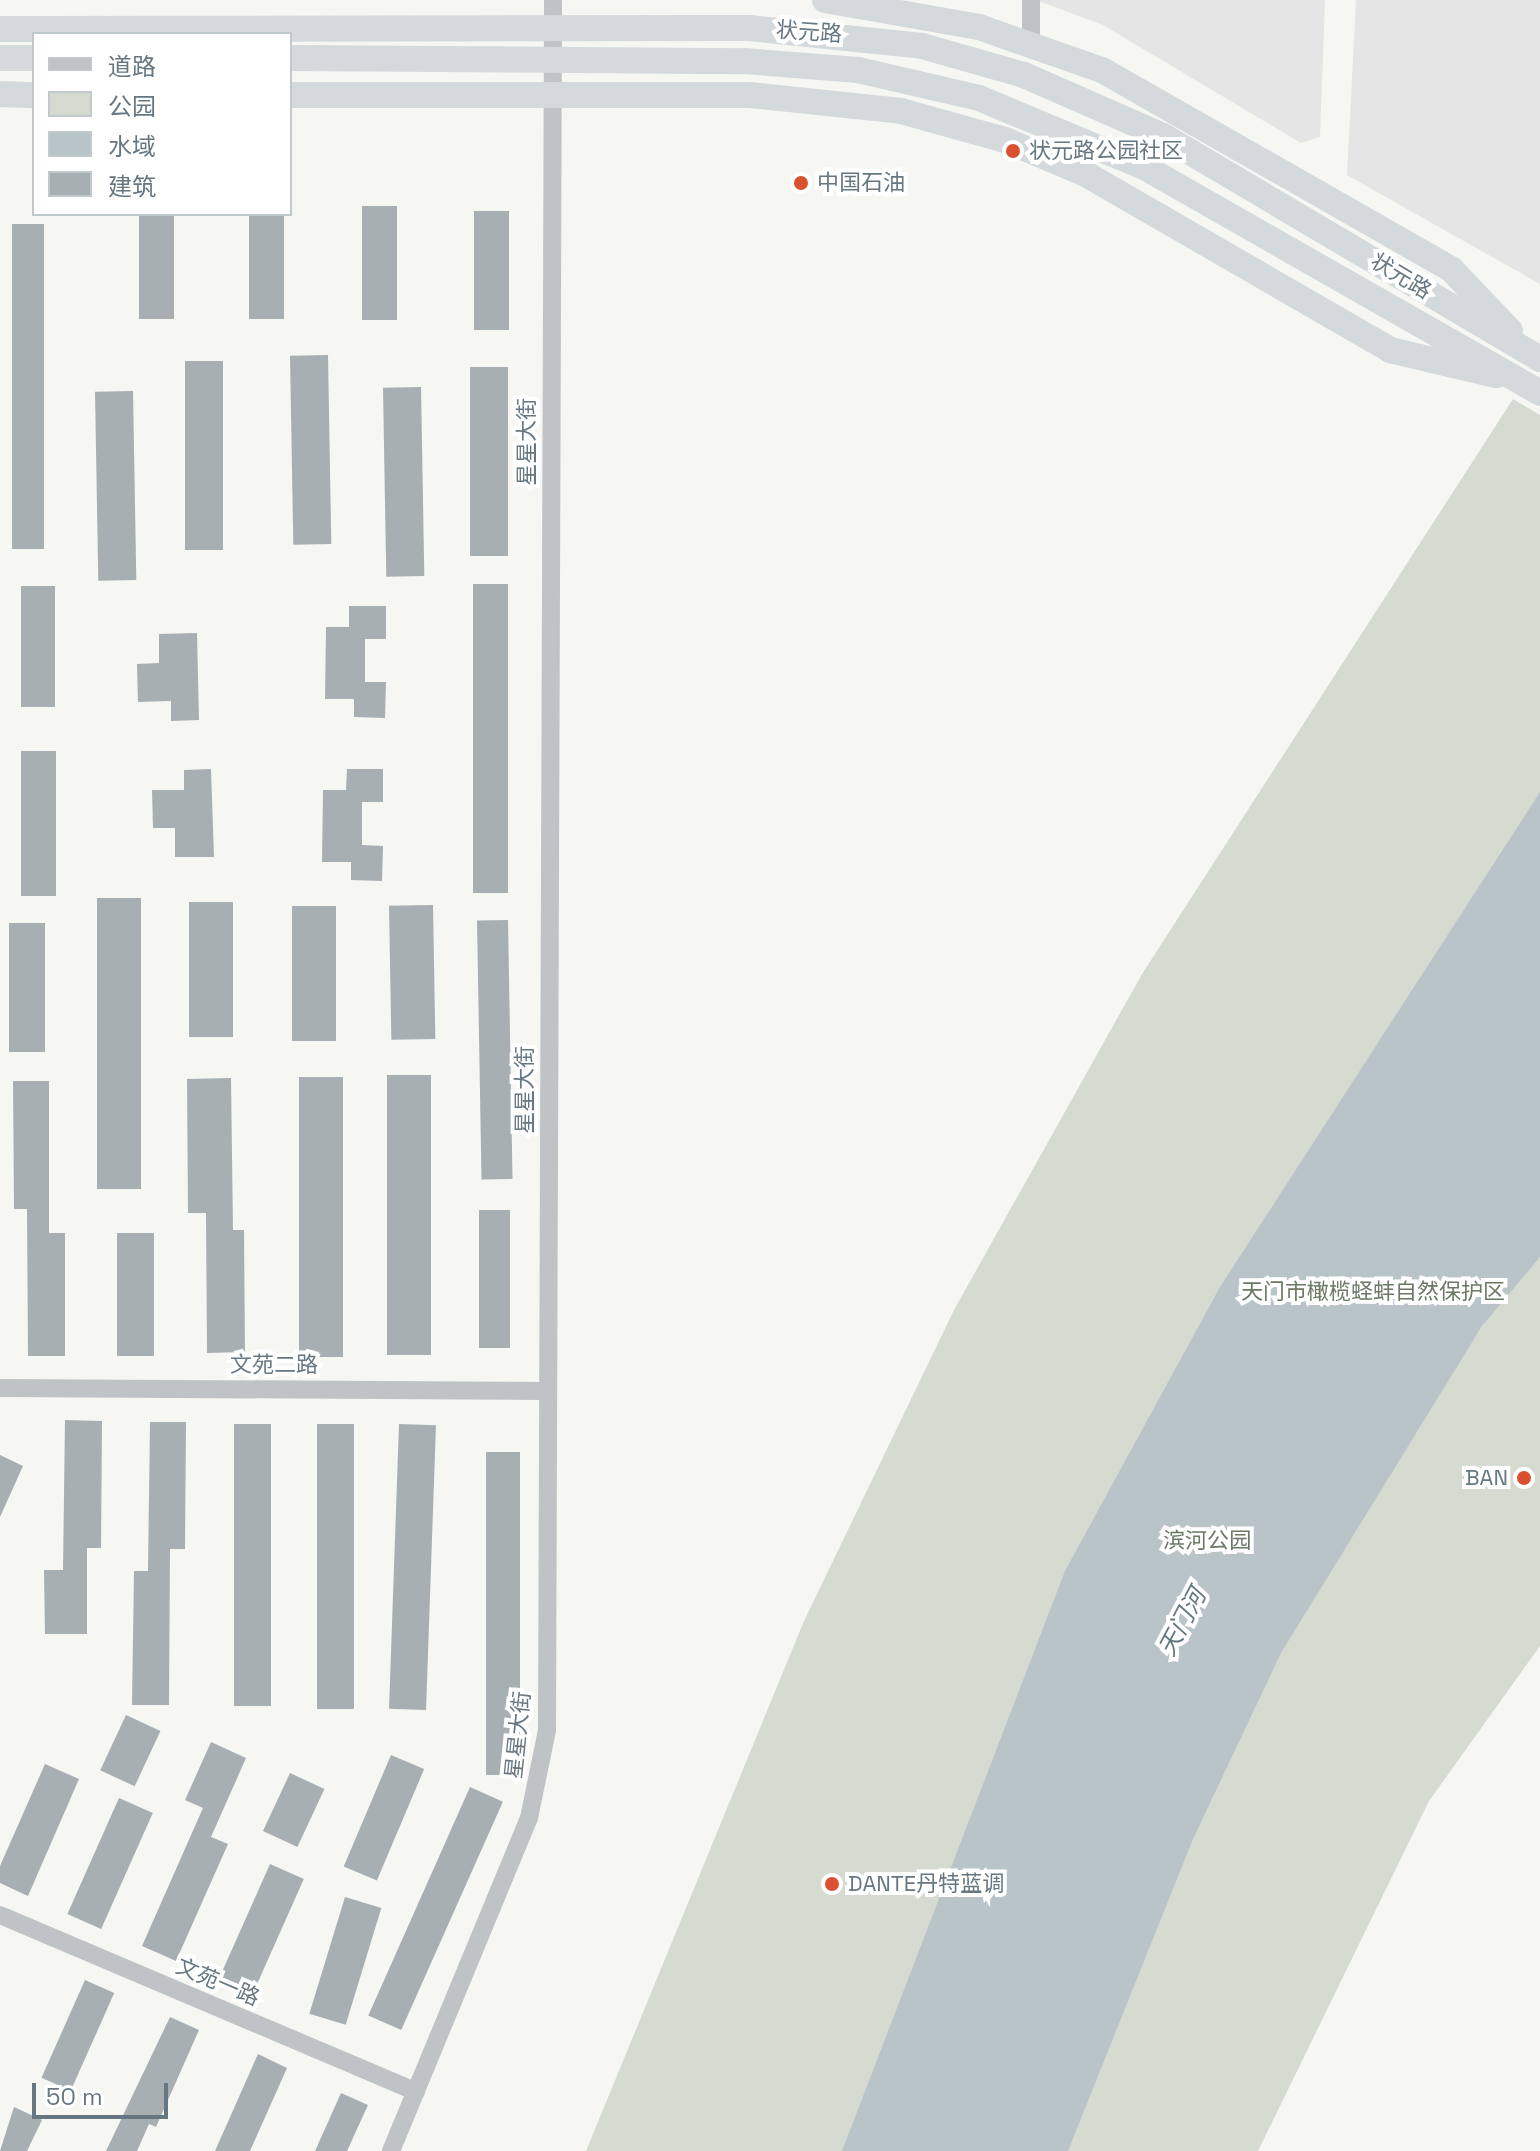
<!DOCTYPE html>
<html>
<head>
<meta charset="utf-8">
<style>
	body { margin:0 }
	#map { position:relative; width:1540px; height:2151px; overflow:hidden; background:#f6f6f3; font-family:"Space Grotesk","Noto Sans SC",sans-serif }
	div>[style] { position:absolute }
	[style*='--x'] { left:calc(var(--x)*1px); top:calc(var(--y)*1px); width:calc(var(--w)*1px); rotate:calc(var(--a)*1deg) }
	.built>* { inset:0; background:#e4e5e4 }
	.green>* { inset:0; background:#d6dbd2 }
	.water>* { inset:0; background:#b8c4c8 }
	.building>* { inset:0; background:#a7afb3; transform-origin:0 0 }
	.minor>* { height:18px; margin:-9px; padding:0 9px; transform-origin:9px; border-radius:9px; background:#bfc3c6 }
	.highway>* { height:26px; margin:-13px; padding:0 13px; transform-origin:13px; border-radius:13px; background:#d4d9dc }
	.dots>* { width:22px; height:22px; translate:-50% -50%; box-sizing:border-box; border:4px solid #fff; border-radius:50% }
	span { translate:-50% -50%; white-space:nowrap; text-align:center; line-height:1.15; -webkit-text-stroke:8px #fff; paint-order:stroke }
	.street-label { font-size:22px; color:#677782 }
	.poi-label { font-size:22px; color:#677782 }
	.left { translate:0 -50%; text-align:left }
	.right { translate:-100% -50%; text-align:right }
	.park-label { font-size:22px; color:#6a7a65 }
	.water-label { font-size:24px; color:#63787f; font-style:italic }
	.legend { position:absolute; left:32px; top:32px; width:260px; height:184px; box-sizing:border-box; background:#fff; border:2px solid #c2c9cd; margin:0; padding:10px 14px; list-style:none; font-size:24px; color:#677782 }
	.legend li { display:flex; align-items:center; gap:16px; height:40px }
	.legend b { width:40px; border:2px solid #c2c9cd }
	.scale { position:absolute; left:32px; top:2083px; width:136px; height:36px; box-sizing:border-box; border:4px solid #677782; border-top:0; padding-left:10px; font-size:24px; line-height:28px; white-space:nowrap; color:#677782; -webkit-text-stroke:6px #fff; paint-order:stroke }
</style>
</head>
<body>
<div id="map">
	<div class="built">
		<i style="clip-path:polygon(1036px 0,1325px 0,1320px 137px,1301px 143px,1103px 25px)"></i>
		<i style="clip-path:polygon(1356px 0,1540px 0,1540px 284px,1347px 175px)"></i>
	</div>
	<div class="green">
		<i style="clip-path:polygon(1513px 399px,1540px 415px,1540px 1646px,1429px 1801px,1258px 2151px,586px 2151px,804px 1621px,954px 1310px,1142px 974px)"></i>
	</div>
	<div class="water">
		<i style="clip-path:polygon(1540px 792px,1540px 1257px,1482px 1326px,1281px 1653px,1193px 1839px,1068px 2151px,842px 2151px,1065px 1571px,1220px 1287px)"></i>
	</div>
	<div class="building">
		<i style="left:362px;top:206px;width:35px;height:114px"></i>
		<i style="left:474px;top:211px;width:35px;height:119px"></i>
		<i style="left:139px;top:214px;width:35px;height:105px"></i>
		<i style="left:249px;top:214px;width:35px;height:105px"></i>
		<i style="left:44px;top:224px;width:325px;height:32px;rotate:90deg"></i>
		<i style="left:328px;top:355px;width:189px;height:38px;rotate:89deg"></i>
		<i style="left:185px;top:361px;width:38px;height:189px"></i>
		<i style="left:470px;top:367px;width:38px;height:189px"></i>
		<i style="left:421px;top:387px;width:189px;height:38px;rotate:89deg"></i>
		<i style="left:133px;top:391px;width:189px;height:38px;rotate:89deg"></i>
		<i style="left:508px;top:584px;width:309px;height:35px;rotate:90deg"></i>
		<i style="left:55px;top:586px;width:121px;height:34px;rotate:90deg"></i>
		<i style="clip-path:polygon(349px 606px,386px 606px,386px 639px,365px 639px,365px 682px,386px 682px,385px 718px,354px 717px,354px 699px,325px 699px,326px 627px,349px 627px)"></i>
		<i style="clip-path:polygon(197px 633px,199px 720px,171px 721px,171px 701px,138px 702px,137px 664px,159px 663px,159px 634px)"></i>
		<i style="left:21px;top:751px;width:35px;height:145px"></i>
		<i style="clip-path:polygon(211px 769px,214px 857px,175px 857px,175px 828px,153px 828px,152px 790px,184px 790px,184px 770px)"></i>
		<i style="clip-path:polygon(347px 769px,383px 769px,383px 802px,362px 802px,362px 845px,383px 846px,382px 881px,351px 880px,351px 862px,322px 862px,323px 790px,346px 790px)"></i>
		<i style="left:97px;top:898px;width:44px;height:291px"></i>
		<i style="left:233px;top:902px;width:135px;height:44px;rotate:90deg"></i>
		<i style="left:433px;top:905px;width:134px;height:44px;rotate:89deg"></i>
		<i style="left:336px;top:906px;width:135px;height:44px;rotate:90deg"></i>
		<i style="left:508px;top:920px;width:259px;height:31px;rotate:89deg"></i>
		<i style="left:9px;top:923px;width:36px;height:129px"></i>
		<i style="left:387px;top:1075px;width:44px;height:280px"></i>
		<i style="left:299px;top:1077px;width:44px;height:280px"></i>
		<i style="clip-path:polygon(231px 1078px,233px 1230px,244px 1230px,245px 1352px,207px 1353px,206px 1213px,188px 1213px,187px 1079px)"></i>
		<i style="clip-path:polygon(13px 1081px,49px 1081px,49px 1233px,65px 1233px,65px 1356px,28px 1356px,27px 1209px,14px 1209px)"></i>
		<i style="left:479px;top:1210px;width:31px;height:138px"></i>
		<i style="left:154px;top:1233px;width:123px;height:37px;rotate:90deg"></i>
		<i style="clip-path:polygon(65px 1420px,102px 1421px,101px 1548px,87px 1548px,87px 1634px,45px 1634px,44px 1570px,63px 1570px)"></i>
		<i style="clip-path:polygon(150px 1422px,186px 1422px,185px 1549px,170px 1549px,169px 1705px,132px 1705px,134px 1571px,148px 1571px)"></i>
		<i style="left:234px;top:1424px;width:37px;height:282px"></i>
		<i style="left:317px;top:1424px;width:37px;height:285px"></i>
		<i style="left:399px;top:1424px;width:37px;height:285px;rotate:2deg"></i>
		<i style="left:486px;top:1452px;width:34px;height:323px"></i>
		<i style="clip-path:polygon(0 1455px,23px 1466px,0 1517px)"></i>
		<i style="left:126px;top:1715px;width:38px;height:61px;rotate:25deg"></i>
		<i style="clip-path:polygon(211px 1742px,246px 1758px,211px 1837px,228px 1844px,176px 1961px,142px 1946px,203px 1808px,185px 1800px)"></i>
		<i style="left:391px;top:1755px;width:36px;height:121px;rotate:23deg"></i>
		<i style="clip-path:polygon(45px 1764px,79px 1779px,28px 1896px,0 1883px,0 1866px)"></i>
		<i style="left:290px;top:1773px;width:38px;height:64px;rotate:25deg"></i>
		<i style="left:470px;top:1787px;width:36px;height:250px;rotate:24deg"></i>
		<i style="left:119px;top:1798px;width:37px;height:127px;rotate:24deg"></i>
		<i style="left:270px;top:1864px;width:37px;height:127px;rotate:24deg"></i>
		<i style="left:345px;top:1897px;width:38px;height:122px;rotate:17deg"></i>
		<i style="left:85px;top:1980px;width:32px;height:107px;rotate:24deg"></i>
		<i style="clip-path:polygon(170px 2017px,199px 2030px,156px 2127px,149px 2124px,137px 2151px,106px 2151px)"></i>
		<i style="clip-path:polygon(258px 2054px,287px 2068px,250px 2151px,215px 2151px)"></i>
		<i style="clip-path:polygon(341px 2093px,368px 2105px,347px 2151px,315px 2151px)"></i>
		<i style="clip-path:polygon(14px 2107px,42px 2120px,27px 2151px,0 2151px)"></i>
	</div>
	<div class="minor">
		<i style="--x:1031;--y:42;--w:42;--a:-90"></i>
		<i style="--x:0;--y:1388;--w:548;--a:0.31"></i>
		<i style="--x:0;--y:1915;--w:452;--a:23"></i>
		<i style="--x:391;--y:2151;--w:360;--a:-67.5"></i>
		<i style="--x:529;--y:1818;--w:90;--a:-78.4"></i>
		<i style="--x:547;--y:1730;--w:1730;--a:-89.8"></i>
	</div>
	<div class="highway">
		<i style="--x:825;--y:0;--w:156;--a:9.9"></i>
		<i style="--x:979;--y:27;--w:130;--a:19.3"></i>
		<i style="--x:1102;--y:70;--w:403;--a:29.7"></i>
		<i style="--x:1452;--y:270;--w:84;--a:46.4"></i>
		<i style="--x:0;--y:29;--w:749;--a:-0.08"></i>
		<i style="--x:749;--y:28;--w:174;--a:5.9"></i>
		<i style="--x:922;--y:46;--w:106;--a:15.9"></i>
		<i style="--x:1024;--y:75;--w:152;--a:23.7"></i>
		<i style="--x:1163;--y:136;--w:438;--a:30.6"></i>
		<i style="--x:0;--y:58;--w:34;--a:0"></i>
		<i style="--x:290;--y:58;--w:454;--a:0.4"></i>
		<i style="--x:744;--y:61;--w:114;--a:4.5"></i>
		<i style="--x:858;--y:70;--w:124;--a:13"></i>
		<i style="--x:979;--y:98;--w:181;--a:22.7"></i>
		<i style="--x:1146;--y:168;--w:454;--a:29.7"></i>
		<i style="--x:0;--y:94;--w:34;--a:2"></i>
		<i style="--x:290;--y:95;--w:460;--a:0"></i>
		<i style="--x:750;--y:95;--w:152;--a:6"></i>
		<i style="--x:901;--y:111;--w:108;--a:15.6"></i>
		<i style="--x:1005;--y:140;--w:86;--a:22.7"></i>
		<i style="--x:1084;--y:173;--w:354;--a:30"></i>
		<i style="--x:1390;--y:350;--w:109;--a:13.3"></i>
	</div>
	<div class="dots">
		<i style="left:1013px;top:151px;background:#da512f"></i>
		<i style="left:801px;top:183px;background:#da512f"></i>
		<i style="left:1524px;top:1478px;background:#da512f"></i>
		<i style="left:832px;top:1884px;background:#da512f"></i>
	</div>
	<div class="street-label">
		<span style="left:809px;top:32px;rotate:4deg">状元路</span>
		<span style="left:1401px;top:276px;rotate:31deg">状元路</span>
		<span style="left:527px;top:442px;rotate:-90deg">星星大街</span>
		<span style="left:525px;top:1090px;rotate:-90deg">星星大街</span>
		<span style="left:274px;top:1365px">文苑二路</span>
		<span style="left:518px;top:1735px;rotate:-84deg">星星大街</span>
		<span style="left:218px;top:1982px;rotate:23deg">文苑一路</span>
	</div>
	<div class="poi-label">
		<span class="left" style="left:1029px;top:151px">状元路公园社区</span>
		<span class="left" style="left:817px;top:183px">中国石油</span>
		<span class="right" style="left:1508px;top:1478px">BAN</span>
		<span class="left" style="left:848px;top:1884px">DANTE丹特蓝调</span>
	</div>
	<div class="park-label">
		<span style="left:1373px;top:1292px">天门市橄榄蛏蚌自然保护区</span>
		<span style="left:1207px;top:1541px">滨河公园</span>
	</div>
	<div class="water-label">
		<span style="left:1182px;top:1622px;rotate:-62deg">天门河</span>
	</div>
	<ul class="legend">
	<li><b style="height:10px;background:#bfc3c6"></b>道路</li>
	<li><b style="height:22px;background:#d6dbd2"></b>公园</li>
	<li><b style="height:22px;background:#b8c4c8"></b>水域</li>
	<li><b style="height:22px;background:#a7afb3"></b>建筑</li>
	</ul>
	<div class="scale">50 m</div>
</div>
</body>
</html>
